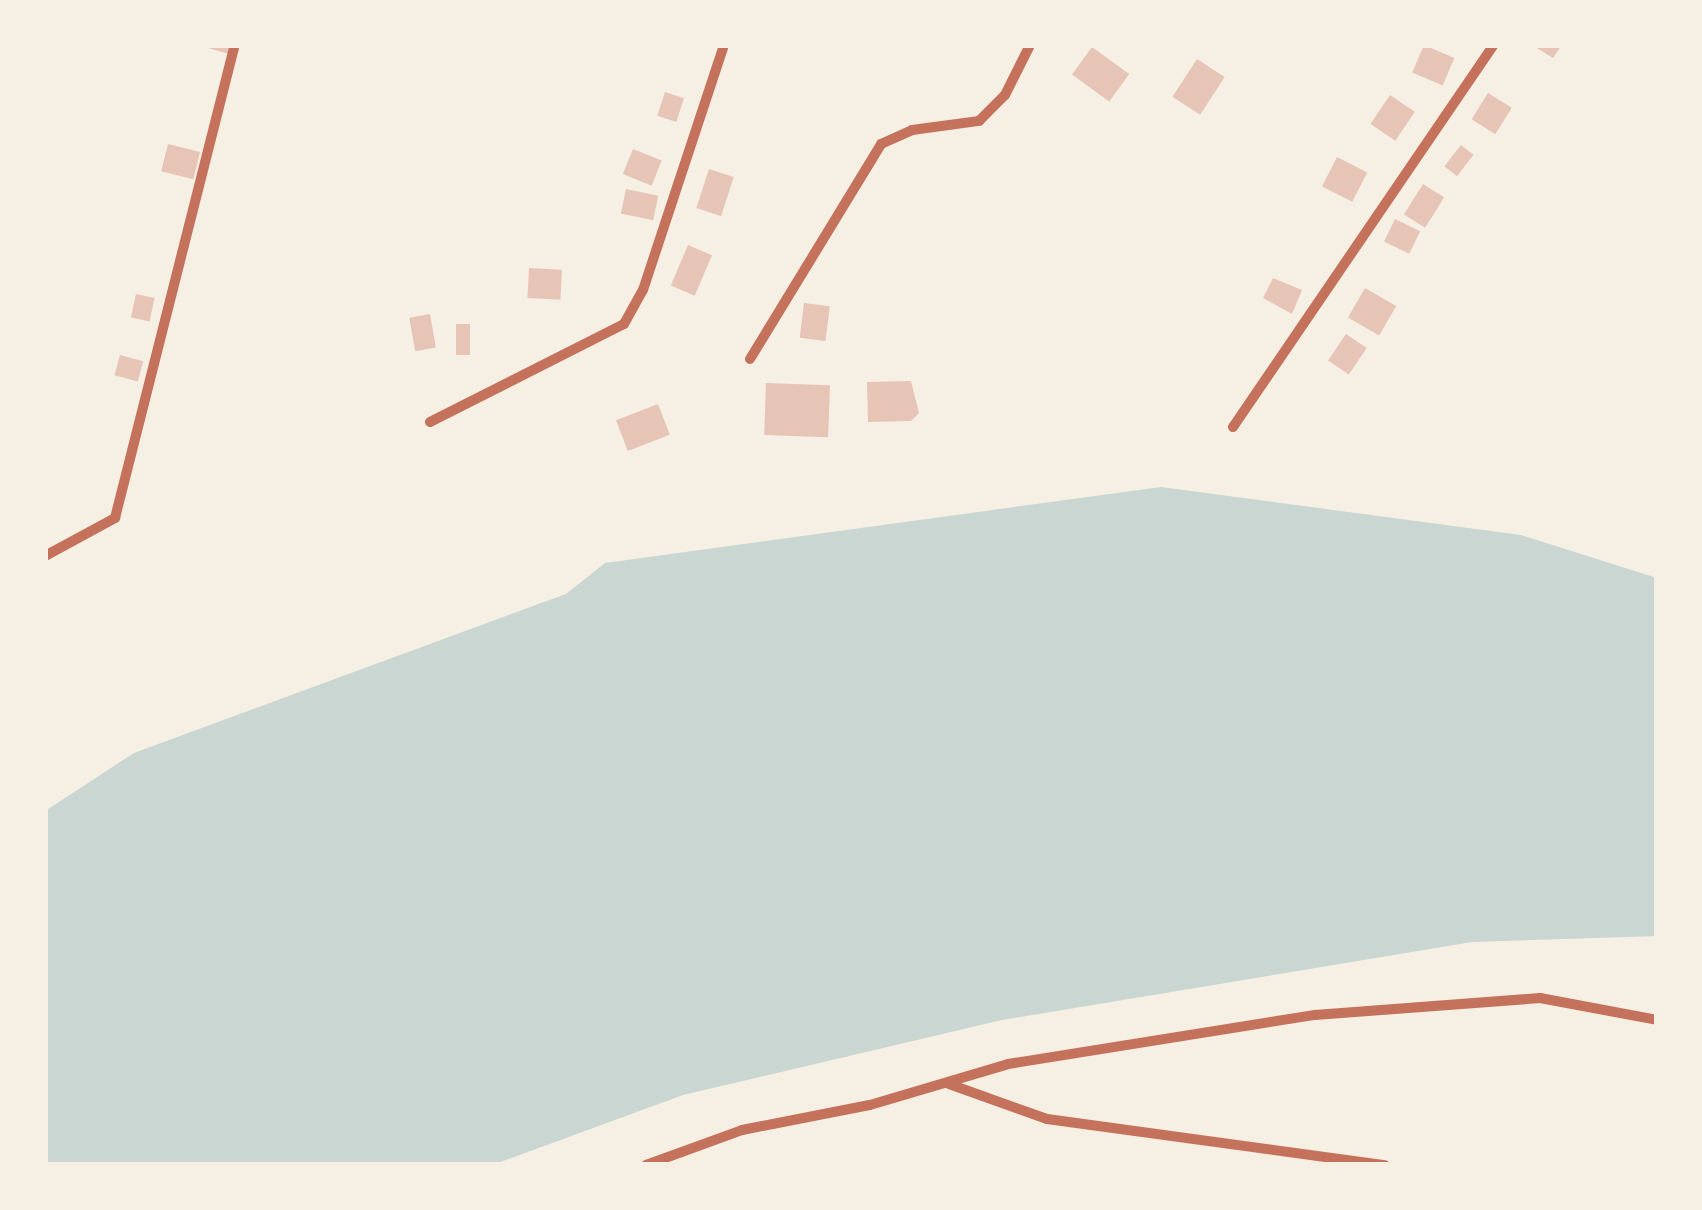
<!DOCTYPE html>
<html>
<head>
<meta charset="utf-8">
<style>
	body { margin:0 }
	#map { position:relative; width:1702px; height:1210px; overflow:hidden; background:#f6efe4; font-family:"Source Serif 4",serif }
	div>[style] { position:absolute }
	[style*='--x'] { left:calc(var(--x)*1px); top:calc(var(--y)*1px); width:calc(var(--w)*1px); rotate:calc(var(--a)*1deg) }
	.water>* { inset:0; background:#c9d6d2 }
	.building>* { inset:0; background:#e6c5b7; transform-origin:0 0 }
	.minor>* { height:10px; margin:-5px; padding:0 5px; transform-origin:5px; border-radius:5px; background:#c5725c }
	span { translate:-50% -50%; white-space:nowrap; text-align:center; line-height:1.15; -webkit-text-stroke:12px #f6efe4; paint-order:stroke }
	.frame { position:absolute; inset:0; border:48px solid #f6efe4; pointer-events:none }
</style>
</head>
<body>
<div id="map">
	<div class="water">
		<i style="clip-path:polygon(1161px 487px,1521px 535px,1657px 578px,1657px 936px,1472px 942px,1002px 1020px,683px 1095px,492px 1165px,45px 1165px,45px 811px,134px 753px,566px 594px,605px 563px)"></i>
	</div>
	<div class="building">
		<i style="clip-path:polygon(197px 45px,231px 45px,229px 54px)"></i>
		<i style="left:1424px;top:45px;width:33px;height:30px;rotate:23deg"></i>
		<i style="clip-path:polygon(1532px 45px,1562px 45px,1553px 58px)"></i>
		<i style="left:1092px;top:47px;width:46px;height:34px;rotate:36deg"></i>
		<i style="left:1197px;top:59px;width:33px;height:45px;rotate:33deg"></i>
		<i style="left:665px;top:92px;width:20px;height:25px;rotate:18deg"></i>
		<i style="left:1488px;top:93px;width:28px;height:31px;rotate:32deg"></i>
		<i style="left:1390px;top:95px;width:30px;height:35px;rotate:34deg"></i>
		<i style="left:168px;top:144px;width:33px;height:28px;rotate:14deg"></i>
		<i style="left:1461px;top:145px;width:16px;height:27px;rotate:38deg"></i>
		<i style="left:633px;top:149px;width:31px;height:27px;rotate:22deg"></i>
		<i style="left:1337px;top:157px;width:34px;height:33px;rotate:27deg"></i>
		<i style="left:709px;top:169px;width:26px;height:41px;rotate:18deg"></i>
		<i style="left:1423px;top:184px;width:25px;height:36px;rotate:32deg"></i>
		<i style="left:626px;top:189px;width:33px;height:25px;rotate:12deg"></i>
		<i style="left:1395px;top:219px;width:28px;height:25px;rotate:26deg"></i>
		<i style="left:688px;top:245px;width:26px;height:44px;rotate:23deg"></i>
		<i style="left:529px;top:268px;width:33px;height:30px;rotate:3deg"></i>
		<i style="clip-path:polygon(1273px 278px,1302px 290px,1292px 314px,1263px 298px)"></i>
		<i style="left:1365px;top:288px;width:36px;height:34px;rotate:30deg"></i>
		<i style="left:136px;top:294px;width:19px;height:24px;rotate:12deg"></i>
		<i style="left:804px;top:303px;width:26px;height:35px;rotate:7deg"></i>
		<i style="left:430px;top:314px;width:34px;height:21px;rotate:80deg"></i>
		<i style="left:456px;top:324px;width:14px;height:31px"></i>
		<i style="left:1346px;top:334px;width:25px;height:32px;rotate:34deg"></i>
		<i style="left:120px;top:355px;width:24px;height:21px;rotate:15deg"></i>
		<i style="clip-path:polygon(911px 381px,919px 413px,911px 421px,868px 422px,867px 382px)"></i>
		<i style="left:766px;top:383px;width:64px;height:52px;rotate:2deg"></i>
		<i style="left:658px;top:404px;width:33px;height:45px;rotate:69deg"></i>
	</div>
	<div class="minor">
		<i style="--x:750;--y:359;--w:252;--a:-58.6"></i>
		<i style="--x:881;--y:144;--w:34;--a:-24"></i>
		<i style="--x:912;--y:130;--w:68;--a:-7.7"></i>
		<i style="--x:979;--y:121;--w:37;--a:-45"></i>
		<i style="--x:1005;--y:95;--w:56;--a:-63.4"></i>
		<i style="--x:430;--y:422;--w:217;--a:-26.8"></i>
		<i style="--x:624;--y:324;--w:39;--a:-61"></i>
		<i style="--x:643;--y:290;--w:258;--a:-71.7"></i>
		<i style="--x:1233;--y:427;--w:463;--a:-55.7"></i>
		<i style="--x:45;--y:556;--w:80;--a:-28.5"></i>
		<i style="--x:115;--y:518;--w:488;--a:-75.8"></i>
		<i style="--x:949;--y:1084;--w:104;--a:19.7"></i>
		<i style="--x:1047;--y:1119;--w:341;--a:7.8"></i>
		<i style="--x:646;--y:1165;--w:102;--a:-20"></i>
		<i style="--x:742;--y:1130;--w:130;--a:-11.1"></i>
		<i style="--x:870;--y:1105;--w:144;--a:-16.5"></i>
		<i style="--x:1008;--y:1064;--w:311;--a:-9.1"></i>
		<i style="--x:1315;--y:1015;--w:226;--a:-4.3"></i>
		<i style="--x:1540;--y:998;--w:119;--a:10.6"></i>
	</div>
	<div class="frame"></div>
</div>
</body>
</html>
